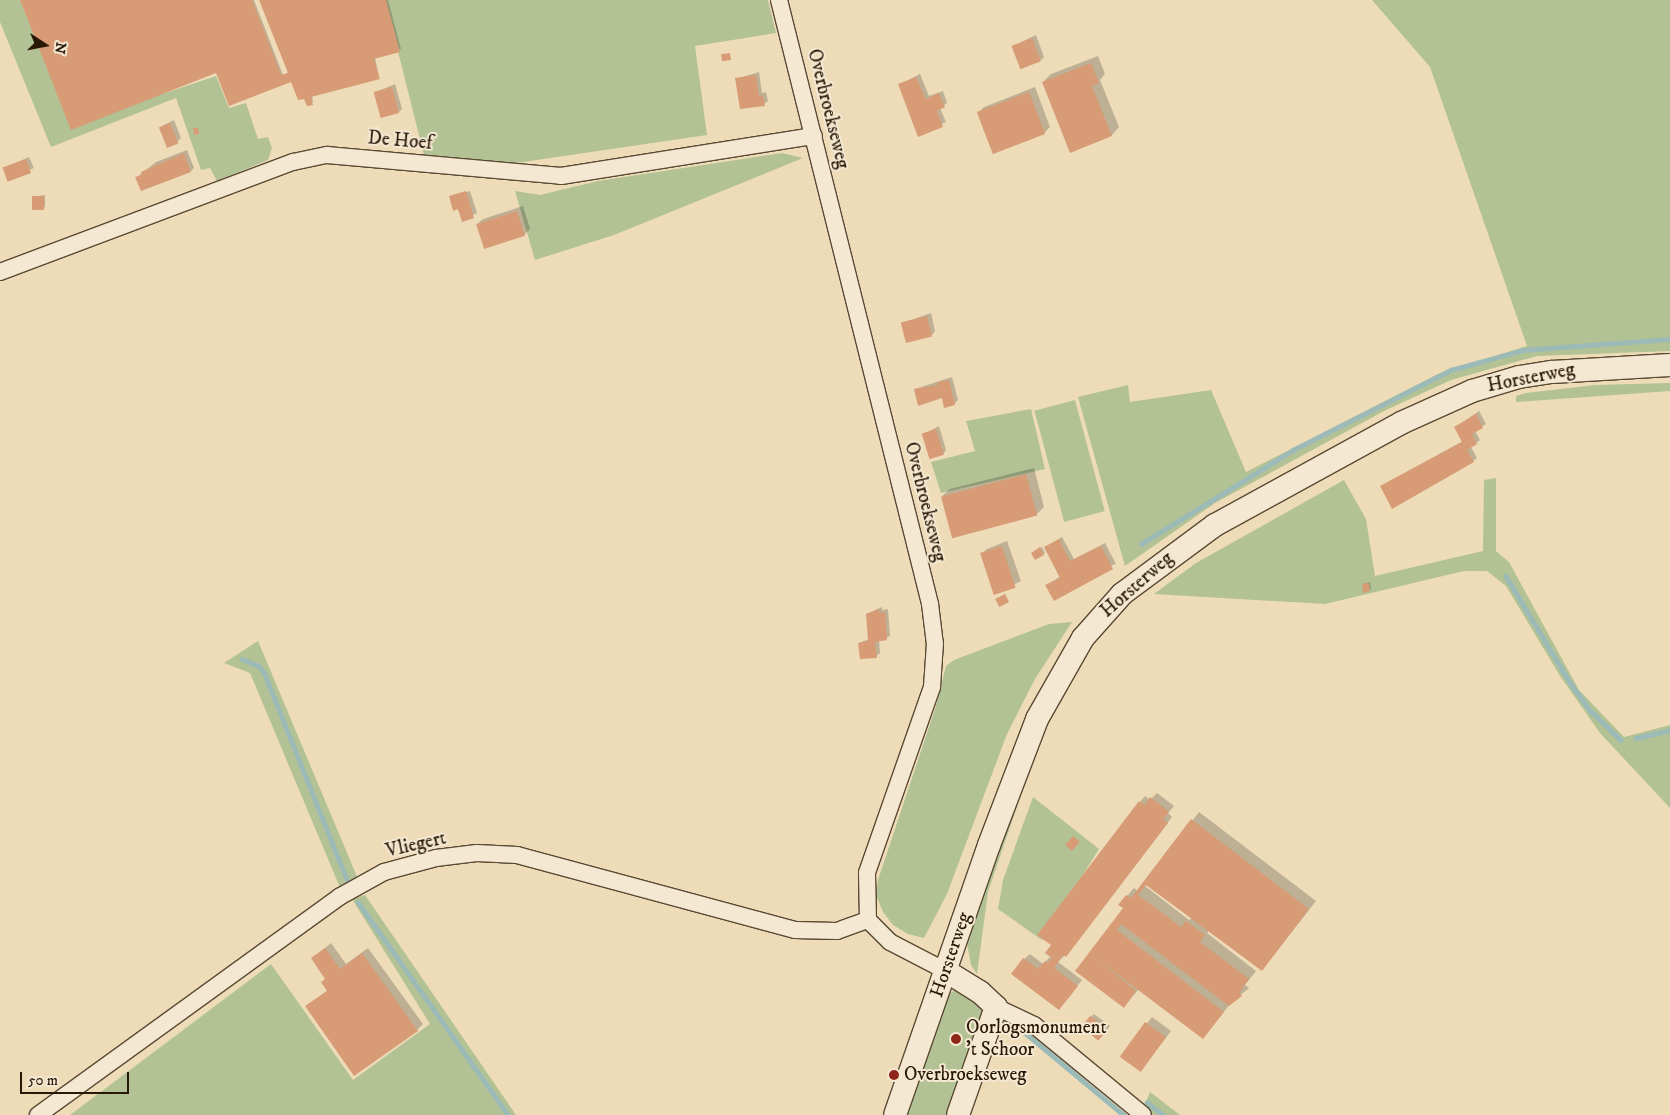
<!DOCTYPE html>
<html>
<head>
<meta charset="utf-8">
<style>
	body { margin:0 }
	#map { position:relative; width:1670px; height:1115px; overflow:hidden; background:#eedcb9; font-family:"IM FELL DW Pica",serif }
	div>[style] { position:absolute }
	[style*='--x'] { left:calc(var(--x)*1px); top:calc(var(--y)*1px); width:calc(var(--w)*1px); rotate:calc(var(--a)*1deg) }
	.green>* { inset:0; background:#b2c294; transform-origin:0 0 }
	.shadow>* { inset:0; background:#0003; transform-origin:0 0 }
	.stream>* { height:4.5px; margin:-2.25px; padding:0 2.25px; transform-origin:2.25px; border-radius:2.25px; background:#9cbab8 }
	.building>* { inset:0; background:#d79b76; transform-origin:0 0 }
	.roads { filter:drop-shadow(1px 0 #5a4933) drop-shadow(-1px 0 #5a4933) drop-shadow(0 1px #5a4933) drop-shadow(0 -1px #5a4933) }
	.street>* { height:16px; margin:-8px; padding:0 8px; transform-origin:8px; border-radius:8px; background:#f4e8d2 }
	.secondary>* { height:22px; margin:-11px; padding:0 11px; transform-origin:11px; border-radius:11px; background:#f4e8d2 }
	.dots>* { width:14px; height:14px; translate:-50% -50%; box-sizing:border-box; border:2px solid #f4e8d2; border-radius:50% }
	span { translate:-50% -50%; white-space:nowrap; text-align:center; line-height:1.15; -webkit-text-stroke:4px #f4e8d2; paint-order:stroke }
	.street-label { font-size:19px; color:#281806 }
	.poi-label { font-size:19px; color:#281806 }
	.left { translate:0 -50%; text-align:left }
	.north { position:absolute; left:20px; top:20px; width:50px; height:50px; -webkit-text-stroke:4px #f4e8d2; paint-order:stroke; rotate:101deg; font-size:14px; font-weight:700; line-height:20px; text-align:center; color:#281806 }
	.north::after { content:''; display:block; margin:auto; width:18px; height:22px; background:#281806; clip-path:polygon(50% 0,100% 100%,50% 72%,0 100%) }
	.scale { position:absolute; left:20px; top:1072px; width:109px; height:22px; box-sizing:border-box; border:2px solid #281806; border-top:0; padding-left:6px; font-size:15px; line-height:18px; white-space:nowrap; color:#281806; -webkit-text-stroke:4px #f4e8d2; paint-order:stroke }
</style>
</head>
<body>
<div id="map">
	<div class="green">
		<i style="clip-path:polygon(0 0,20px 0,70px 125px,216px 76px,229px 108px,246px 103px,258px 139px,268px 137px,272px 148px,268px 160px,217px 181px,210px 168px,201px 170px,176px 98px,51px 147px,0 22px)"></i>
		<i style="clip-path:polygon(385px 0,768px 0,776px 33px,695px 46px,707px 135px,516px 163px,424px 155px)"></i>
		<i style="clip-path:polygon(1372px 0,1670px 0,1670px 351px,1537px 356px,1451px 380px,1384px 411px,1215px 503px,1125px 566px,1078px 397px,1128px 385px,1130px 402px,1211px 390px,1246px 472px,1438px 374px,1527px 346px,1430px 67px)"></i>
		<i style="clip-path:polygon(782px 153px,803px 158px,614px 235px,535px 260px,515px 191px,540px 195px,598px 181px)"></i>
		<i style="clip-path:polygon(1670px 383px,1670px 391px,1516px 402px,1516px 396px,1526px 393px,1595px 385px)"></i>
		<i style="left:1075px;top:400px;width:115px;height:42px;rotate:75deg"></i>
		<i style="clip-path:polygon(1031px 409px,1045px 469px,941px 493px,931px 462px,975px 451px,966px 421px)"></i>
		<i style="clip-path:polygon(1496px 478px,1496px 551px,1509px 562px,1579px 690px,1624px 737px,1670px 725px,1670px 808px,1600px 733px,1560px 676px,1506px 586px,1487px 571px,1464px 571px,1325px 604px,1154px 594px,1196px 563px,1344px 480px,1366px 519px,1375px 576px,1483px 551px,1484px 480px)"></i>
		<i style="clip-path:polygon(1072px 622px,1035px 679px,1007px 734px,947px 894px,924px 938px,908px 934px,893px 925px,883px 912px,876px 895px,878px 880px,936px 706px,946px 666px,954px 660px,1049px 624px)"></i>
		<i style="clip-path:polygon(258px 641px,358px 879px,341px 890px,250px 673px,224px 663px)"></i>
		<i style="clip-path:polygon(1021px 784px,1024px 786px,988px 892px,977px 974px,971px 965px,966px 938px)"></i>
		<i style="clip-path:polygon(1033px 797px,1099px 849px,1042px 940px,998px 909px,1003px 880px)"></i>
		<i style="clip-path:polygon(365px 895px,516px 1115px,70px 1115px,271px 964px,353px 1080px,430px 1024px,352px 899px)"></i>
		<i style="clip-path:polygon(956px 989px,966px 989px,985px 1010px,951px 1115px,903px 1115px,944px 998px)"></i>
		<i style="clip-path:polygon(1150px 1092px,1180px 1115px,1153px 1115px,1145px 1105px)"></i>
	</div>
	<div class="shadow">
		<i style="clip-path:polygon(22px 0,254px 0,283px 75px,289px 72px,261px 0,388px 0,401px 49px,375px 57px,379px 78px,312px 95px,313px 103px,292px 80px,217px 72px)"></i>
		<i style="clip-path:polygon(1036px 35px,1044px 57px,1041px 60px,1013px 46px)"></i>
		<i style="clip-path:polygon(1098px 56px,1105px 74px,1100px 80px,1119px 127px,1112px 135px,1070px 151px,1043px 82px,1051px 74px)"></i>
		<i style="clip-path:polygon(759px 72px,762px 93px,766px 92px,768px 101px,764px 104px,736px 79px)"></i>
		<i style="clip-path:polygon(920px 74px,929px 96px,943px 91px,947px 103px,940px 108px,946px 122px,919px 135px,899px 85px)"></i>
		<i style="clip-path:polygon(395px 84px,402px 109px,399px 112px,376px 92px)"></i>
		<i style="clip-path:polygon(1035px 87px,1050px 127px,1044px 133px,978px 113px,984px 107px)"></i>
		<i style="clip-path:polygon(174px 120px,181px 138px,177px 142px,160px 127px)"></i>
		<i style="clip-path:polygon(187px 150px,194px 168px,191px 171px,137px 177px,156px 162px)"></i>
		<i style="left:29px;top:157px;width:12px;height:27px;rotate:66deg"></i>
		<i style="clip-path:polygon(470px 191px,477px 213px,463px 220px,451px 196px)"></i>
		<i style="clip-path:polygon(45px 195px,45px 207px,43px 208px,33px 197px)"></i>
		<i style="clip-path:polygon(523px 206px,530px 229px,524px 235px,477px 224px,483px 219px)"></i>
		<i style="clip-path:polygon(931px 313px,935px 331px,932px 335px,902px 323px)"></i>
		<i style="clip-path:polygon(952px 377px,958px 400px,954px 404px,943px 396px,915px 389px)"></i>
		<i style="clip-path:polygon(1479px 411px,1486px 424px,1475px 431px,1480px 440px,1471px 447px,1477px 458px,1473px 461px,1381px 486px,1463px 441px,1456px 427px)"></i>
		<i style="clip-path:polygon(939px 426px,946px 450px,943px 454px,924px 434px)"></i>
		<i style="clip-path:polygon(1034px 468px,1044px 507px,1036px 515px,942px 496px,950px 489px)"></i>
		<i style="clip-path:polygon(1062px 537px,1074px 559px,1105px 543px,1116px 564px,1047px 585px,1061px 576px,1046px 547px)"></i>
		<i style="clip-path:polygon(1007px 541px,1021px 581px,995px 594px,981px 554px,987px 549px)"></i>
		<i style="clip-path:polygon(1042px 547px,1045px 553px,1035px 558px,1034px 552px)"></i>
		<i style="clip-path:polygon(1370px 582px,1371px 589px,1370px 590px,1363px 584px)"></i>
		<i style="clip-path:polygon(882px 607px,882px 610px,888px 609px,890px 636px,879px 640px,880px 653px,876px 656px,859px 643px,869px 639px,867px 614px)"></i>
		<i style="clip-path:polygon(1157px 793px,1174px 806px,1168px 813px,1172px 817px,1071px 949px,1058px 962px,1082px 980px,1064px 1003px,1024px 959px,1030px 954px,1043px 964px,1051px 956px,1140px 802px,1145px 796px,1150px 800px)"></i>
		<i style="clip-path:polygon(evenodd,1199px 812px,1316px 901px,1262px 970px,1209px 930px,1207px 933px,1256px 971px,1245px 985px,1249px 988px,1231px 1003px,1203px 1038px,1139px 989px,1124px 1006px,1077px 970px,1125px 908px,1127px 896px,1134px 888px,1138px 891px,1199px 812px,1147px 884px,1192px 918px,1189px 920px,1145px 886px,1147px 884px)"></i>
		<i style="clip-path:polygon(331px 943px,346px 964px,368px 948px,423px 1024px,417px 1030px,307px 1006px,328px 990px,326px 978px,313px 958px)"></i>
		<i style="clip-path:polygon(1094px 1014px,1110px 1026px,1102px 1036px,1091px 1017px)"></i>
		<i style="clip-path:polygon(1152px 1017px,1171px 1031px,1145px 1065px,1121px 1056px)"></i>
	</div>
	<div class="stream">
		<i style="--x:1141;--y:544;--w:179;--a:-31.7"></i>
		<i style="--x:1293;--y:450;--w:177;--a:-26.9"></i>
		<i style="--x:1451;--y:370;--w:75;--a:-15.5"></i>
		<i style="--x:1523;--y:350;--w:147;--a:-4.3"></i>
		<i style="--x:1506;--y:576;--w:126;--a:59"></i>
		<i style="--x:1571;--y:684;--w:32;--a:54"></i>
		<i style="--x:1590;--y:710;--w:43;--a:44.1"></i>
		<i style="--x:242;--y:659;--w:18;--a:22"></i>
		<i style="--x:259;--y:666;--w:8;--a:50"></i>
		<i style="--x:264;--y:672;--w:223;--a:68.2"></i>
		<i style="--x:1636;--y:738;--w:35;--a:-13"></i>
		<i style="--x:358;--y:902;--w:261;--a:54.8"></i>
		<i style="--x:1017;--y:1026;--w:139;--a:39.8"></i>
		<i style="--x:1147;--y:1102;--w:21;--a:39"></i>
	</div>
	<div class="building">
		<i style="clip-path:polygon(20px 0,252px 0,281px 75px,288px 73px,259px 0,386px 0,400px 52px,374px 59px,380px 79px,311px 97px,313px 105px,307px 106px,304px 99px,298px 100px,291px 82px,229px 106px,216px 73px,71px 130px)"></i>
		<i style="left:1032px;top:38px;width:25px;height:22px;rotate:69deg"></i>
		<i style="left:730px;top:53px;width:7px;height:9px;rotate:82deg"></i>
		<i style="clip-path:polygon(1091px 63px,1099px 83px,1092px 86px,1112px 136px,1070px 153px,1042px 82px)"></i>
		<i style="clip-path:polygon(756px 75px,759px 96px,763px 95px,765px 106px,740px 109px,735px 78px)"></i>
		<i style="clip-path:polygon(916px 77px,926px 99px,939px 93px,945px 107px,937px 111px,943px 127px,918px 137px,898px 84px)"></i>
		<i style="left:392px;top:87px;width:27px;height:19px;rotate:75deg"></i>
		<i style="left:1029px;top:92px;width:45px;height:56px;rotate:69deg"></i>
		<i style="left:170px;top:123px;width:22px;height:12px;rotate:68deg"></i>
		<i style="clip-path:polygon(193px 128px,198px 128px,199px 134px,194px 135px)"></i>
		<i style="clip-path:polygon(184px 153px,191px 172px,141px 191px,135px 177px,142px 175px,141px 172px)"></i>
		<i style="left:26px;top:159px;width:15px;height:25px;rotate:70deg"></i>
		<i style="clip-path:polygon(466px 191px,474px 218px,462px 222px,458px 209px,453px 211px,449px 196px)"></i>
		<i style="left:32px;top:196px;width:12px;height:14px"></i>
		<i style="left:517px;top:211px;width:26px;height:43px;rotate:72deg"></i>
		<i style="left:927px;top:316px;width:21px;height:27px;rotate:76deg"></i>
		<i style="clip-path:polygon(949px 380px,955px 405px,944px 408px,942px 398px,918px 406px,914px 389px,938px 385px,938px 382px)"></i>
		<i style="clip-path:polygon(1476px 414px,1483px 428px,1472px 434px,1477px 444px,1467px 450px,1474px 462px,1392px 509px,1380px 486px,1462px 442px,1454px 427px)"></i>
		<i style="left:936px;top:429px;width:27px;height:15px;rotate:73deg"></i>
		<i style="left:1026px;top:474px;width:43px;height:88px;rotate:75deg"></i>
		<i style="clip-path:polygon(1059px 539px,1070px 561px,1101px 546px,1113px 569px,1054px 601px,1045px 585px,1060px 578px,1044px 547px)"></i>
		<i style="left:1002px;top:546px;width:44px;height:23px;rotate:72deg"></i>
		<i style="clip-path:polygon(1040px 547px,1044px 555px,1035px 560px,1031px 553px)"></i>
		<i style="clip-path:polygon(1369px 583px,1370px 591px,1363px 593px,1362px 584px)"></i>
		<i style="left:1005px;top:594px;width:9px;height:11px;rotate:63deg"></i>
		<i style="clip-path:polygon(879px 609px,879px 613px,885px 612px,887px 640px,875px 642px,877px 658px,860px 659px,858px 643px,868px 641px,866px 614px)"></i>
		<i style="clip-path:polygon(1150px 797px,1169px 812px,1163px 819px,1168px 823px,1066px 957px,1063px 955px,1054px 968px,1078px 986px,1059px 1010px,1011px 974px,1023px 958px,1038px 969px,1045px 961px,1047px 963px,1052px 958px,1045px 953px,1051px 945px,1037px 935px,1139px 801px,1145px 805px)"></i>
		<i style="clip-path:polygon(1191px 819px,1309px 909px,1262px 971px,1146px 885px,1138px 895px,1181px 927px,1186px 921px,1205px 935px,1200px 942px,1249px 979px,1239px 993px,1242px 996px,1229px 1006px,1121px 924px,1117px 930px,1224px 1012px,1203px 1039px,1093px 956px,1136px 991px,1124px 1008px,1075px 971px,1123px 908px,1118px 905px,1126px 895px,1131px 898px)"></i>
		<i style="left:1073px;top:836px;width:9px;height:12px;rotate:41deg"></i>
		<i style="clip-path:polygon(325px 948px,340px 969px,362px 953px,418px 1031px,354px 1076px,305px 1006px,327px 991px,321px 982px,325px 979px,311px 958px)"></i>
		<i style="left:1090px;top:1016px;width:22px;height:14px;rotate:39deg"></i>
		<i style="left:1145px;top:1022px;width:26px;height:43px;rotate:36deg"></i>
	</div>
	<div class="roads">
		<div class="street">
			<i style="--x:779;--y:0;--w:623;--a:75.96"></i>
			<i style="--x:930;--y:604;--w:39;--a:83"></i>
			<i style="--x:935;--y:643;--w:44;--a:93.9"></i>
			<i style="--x:932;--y:687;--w:197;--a:109.3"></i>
			<i style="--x:867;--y:873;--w:47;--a:88.8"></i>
			<i style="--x:868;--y:920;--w:31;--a:45"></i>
			<i style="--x:890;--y:942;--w:63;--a:27.4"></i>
			<i style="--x:0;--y:272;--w:313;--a:-20.6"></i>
			<i style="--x:293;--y:162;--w:35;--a:-12"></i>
			<i style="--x:327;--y:155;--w:235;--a:5.1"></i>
			<i style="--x:561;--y:176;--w:256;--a:-9"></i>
			<i style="--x:996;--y:1007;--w:42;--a:25.3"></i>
			<i style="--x:1034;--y:1025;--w:141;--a:39.5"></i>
			<i style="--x:38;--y:1115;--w:372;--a:-35.9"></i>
			<i style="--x:339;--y:897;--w:51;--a:-29.1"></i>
			<i style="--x:384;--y:872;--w:54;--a:-15.1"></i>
			<i style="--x:436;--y:858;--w:41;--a:-7"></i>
			<i style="--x:477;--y:853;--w:40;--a:2.9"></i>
			<i style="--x:517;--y:855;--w:288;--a:15.1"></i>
			<i style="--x:795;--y:930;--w:42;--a:1.4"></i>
			<i style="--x:837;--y:931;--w:33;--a:-20"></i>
		</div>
		<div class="secondary">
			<i style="--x:946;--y:971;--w:40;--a:32"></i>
			<i style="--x:980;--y:992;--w:22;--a:43"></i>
			<i style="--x:996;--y:1007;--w:114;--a:109.4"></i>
			<i style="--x:895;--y:1115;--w:286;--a:-70.8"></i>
			<i style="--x:989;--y:845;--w:135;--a:-69.1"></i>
			<i style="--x:1037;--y:719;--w:93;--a:-60.4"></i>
			<i style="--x:1083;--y:638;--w:59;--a:-48.4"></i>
			<i style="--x:1122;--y:594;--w:116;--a:-36.6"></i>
			<i style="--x:1215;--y:525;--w:212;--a:-28.7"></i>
			<i style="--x:1401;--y:423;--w:78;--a:-24.3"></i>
			<i style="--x:1472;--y:391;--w:49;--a:-16.6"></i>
			<i style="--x:1519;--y:377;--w:33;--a:-9"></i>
			<i style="--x:1552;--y:372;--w:118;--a:-3.4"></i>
		</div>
	</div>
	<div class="dots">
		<i style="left:956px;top:1039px;background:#8f2418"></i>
		<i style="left:894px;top:1075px;background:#8f2418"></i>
	</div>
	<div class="street-label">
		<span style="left:828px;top:109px;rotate:76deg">Overbroekseweg</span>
		<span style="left:400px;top:141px;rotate:5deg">De Hoef</span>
		<span style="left:1531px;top:378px;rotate:-11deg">Horsterweg</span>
		<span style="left:925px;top:502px;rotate:76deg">Overbroekseweg</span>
		<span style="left:1137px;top:585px;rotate:-41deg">Horsterweg</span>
		<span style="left:416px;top:845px;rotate:-13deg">Vliegert</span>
		<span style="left:951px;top:955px;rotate:-71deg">Horsterweg</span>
	</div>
	<div class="poi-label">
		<span class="left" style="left:966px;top:1039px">Oorlogsmonument<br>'t Schoor</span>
		<span class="left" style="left:904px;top:1075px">Overbroekseweg</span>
	</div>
	<div class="north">N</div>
	<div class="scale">50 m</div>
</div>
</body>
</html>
